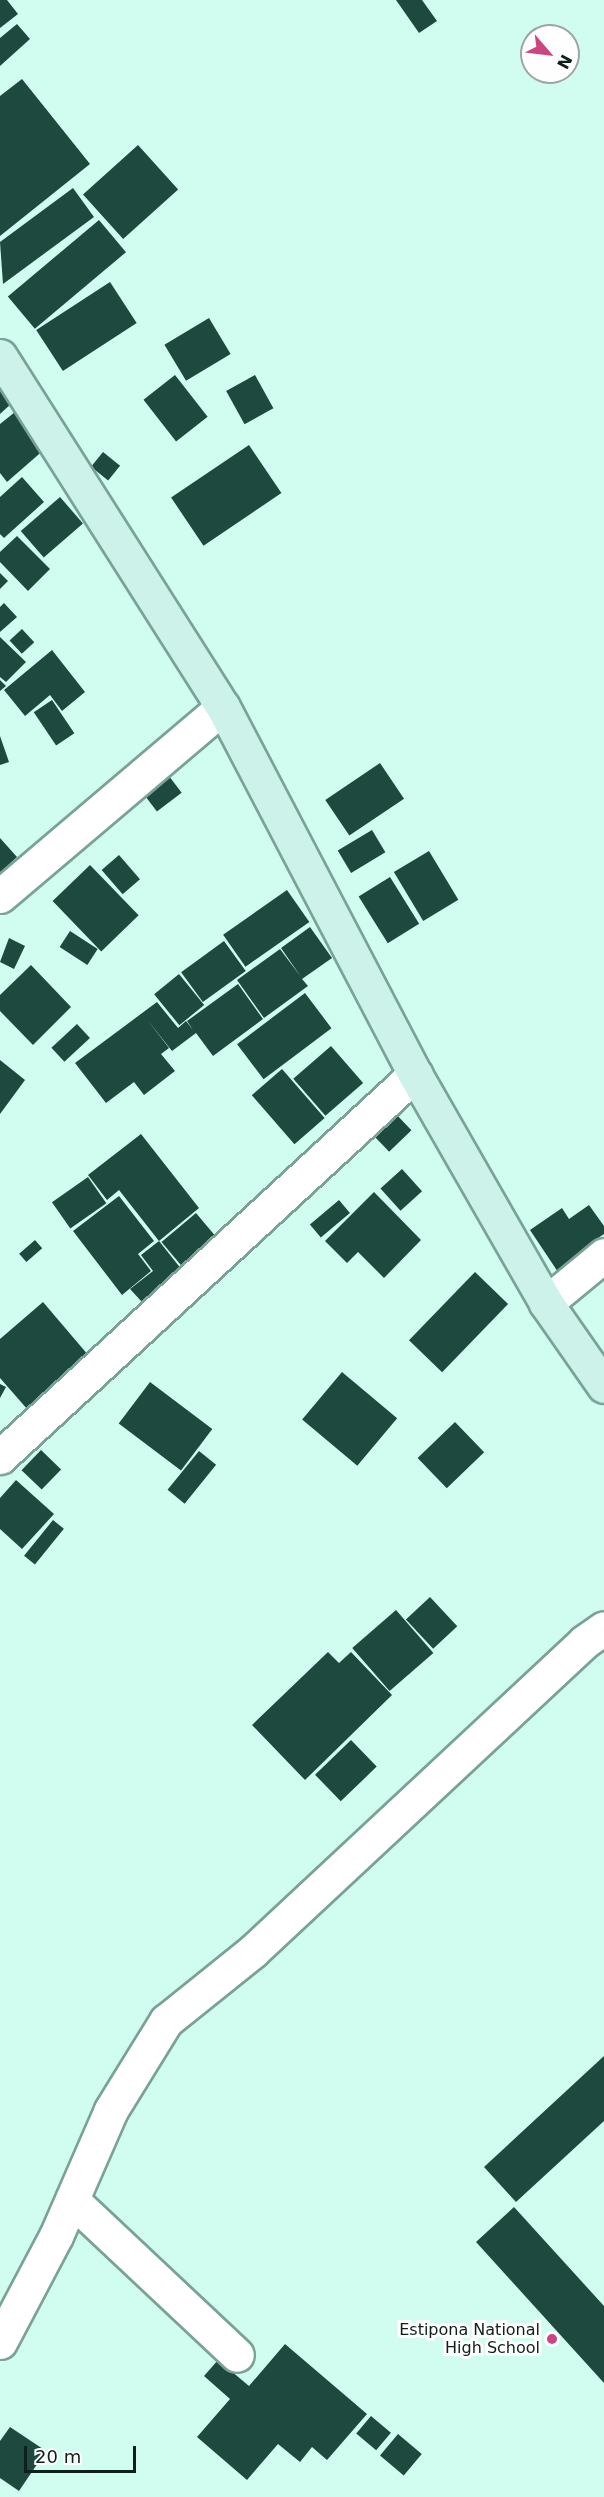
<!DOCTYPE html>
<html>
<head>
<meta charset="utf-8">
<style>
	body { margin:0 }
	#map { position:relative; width:604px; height:2497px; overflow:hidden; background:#d1fcf0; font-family:"DejaVu Sans",sans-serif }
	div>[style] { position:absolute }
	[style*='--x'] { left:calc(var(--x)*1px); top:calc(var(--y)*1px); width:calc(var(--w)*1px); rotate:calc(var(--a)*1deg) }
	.building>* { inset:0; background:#1e493f; transform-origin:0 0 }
	.roads { filter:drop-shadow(2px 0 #7aa297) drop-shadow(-2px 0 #7aa297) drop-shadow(0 2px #7aa297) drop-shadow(0 -2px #7aa297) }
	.street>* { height:33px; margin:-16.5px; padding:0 16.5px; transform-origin:16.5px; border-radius:16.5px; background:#fff }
	.secondary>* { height:33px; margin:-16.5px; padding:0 16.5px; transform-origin:16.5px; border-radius:16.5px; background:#ccf2e9 }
	.dots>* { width:16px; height:16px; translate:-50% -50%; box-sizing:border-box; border:3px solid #fefefe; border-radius:50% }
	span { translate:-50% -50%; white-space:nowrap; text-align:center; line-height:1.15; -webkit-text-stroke:6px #fefefe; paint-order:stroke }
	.poi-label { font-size:16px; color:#0f201b }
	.right { translate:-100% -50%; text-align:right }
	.north { position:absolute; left:520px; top:24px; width:60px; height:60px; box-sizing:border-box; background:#fefefe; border:2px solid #9ea5a3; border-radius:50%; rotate:118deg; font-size:16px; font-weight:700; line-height:24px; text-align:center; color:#0f201b }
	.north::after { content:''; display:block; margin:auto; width:21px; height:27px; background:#cc4582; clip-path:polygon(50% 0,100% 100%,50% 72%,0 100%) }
	.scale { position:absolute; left:24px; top:2446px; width:112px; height:27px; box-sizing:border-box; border:3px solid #0f201b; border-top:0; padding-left:8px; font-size:18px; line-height:21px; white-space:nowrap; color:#0f201b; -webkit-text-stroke:4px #fefefe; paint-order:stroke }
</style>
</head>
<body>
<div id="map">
	<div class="building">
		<i style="clip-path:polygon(0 0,7px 0,18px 14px,0 28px)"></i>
		<i style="clip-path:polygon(396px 0,422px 0,437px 21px,419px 33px)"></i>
		<i style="clip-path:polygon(17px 24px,30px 39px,0 66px,0 38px)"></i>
		<i style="clip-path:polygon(22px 79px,90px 164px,0 236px,0 96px)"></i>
		<i style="left:138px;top:145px;width:60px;height:74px;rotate:48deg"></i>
		<i style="clip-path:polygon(73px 188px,94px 217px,3px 284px,0 242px)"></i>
		<i style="left:99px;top:220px;width:42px;height:119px;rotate:50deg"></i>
		<i style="left:110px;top:282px;width:49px;height:88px;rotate:57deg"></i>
		<i style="left:209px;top:318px;width:42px;height:52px;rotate:59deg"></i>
		<i style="left:175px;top:375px;width:53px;height:40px;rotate:52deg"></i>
		<i style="left:255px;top:375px;width:38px;height:33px;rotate:61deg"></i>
		<i style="clip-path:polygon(0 389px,12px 403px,0 414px)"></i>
		<i style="clip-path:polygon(15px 412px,46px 448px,7px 482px,0 473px,0 424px)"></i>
		<i style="left:249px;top:445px;width:58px;height:94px;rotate:56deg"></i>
		<i style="left:103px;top:452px;width:22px;height:19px;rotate:39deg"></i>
		<i style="clip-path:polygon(22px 477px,44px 502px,4px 538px,0 534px,0 497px)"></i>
		<i style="left:60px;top:497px;width:35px;height:52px;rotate:49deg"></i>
		<i style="clip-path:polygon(17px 536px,50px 569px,28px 591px,0 562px,0 552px)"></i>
		<i style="clip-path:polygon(0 573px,8px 581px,0 589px)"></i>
		<i style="clip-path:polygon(4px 603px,17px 617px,0 632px,0 607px)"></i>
		<i style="left:22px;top:629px;width:18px;height:17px;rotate:47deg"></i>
		<i style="clip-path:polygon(0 637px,26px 662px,6px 682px,0 677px)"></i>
		<i style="clip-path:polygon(52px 650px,85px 692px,62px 711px,50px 695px,25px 716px,4px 690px)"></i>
		<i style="clip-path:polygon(0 680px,6px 686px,0 691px)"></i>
		<i style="left:52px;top:700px;width:40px;height:22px;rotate:56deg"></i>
		<i style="clip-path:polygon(0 736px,9px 762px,0 765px)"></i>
		<i style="left:380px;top:763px;width:43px;height:66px;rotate:56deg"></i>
		<i style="left:169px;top:776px;width:21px;height:31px;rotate:53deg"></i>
		<i style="left:372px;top:830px;width:26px;height:40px;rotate:59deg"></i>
		<i style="clip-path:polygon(0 838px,17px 857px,0 873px)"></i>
		<i style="left:429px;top:851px;width:57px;height:41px;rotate:59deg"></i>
		<i style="left:119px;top:855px;width:32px;height:23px;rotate:49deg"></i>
		<i style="left:90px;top:865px;width:70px;height:52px;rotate:46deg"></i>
		<i style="left:390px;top:877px;width:55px;height:37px;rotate:58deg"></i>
		<i style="left:287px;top:890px;width:39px;height:78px;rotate:55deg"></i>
		<i style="clip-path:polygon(310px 927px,332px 958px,302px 979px,308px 986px,264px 1018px,237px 980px,280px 949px,301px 977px,281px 948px)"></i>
		<i style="left:70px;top:931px;width:33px;height:19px;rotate:33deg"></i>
		<i style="clip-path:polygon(9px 938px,25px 946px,14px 969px,0 962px)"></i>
		<i style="left:224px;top:941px;width:37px;height:53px;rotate:54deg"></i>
		<i style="clip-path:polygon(31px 965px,71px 1007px,33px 1045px,0 1011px,0 995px)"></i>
		<i style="left:179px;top:974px;width:40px;height:32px;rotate:51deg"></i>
		<i style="clip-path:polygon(238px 984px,263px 1019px,213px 1056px,196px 1033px,172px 1051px,146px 1018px,169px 1048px,161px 1054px,175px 1071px,144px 1095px,134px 1082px,106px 1103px,75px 1063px,157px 1002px,178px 1028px,186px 1021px,193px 1030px,187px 1021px)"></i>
		<i style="left:305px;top:993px;width:44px;height:85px;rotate:53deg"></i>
		<i style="left:77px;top:1024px;width:19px;height:35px;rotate:47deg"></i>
		<i style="left:331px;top:1046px;width:49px;height:50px;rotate:49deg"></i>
		<i style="clip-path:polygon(0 1060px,25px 1080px,0 1114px)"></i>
		<i style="left:282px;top:1069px;width:65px;height:40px;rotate:49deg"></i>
		<i style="left:392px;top:1110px;width:28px;height:31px;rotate:46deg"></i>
		<i style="clip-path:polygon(141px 1134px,199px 1208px,159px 1241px,119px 1190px,107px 1200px,88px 1175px)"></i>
		<i style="left:402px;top:1169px;width:30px;height:29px;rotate:48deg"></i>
		<i style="left:88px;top:1177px;width:32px;height:44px;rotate:55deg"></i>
		<i style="clip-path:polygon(374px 1192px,421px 1240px,384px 1278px,358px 1252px,347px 1263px,325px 1241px)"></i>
		<i style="clip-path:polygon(119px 1196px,154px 1241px,138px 1254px,151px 1271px,122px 1295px,73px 1231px)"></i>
		<i style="left:339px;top:1200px;width:17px;height:38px;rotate:50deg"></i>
		<i style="clip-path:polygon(589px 1205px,604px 1226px,604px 1234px,592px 1242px,599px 1253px,562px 1278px,530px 1230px,562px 1208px,569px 1219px)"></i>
		<i style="left:196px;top:1213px;width:35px;height:45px;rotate:50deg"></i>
		<i style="left:35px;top:1240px;width:11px;height:21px;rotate:49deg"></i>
		<i style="clip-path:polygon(159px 1241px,182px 1270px,142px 1302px,130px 1289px,153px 1271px,141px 1255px)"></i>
		<i style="left:475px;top:1272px;width:46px;height:95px;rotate:44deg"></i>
		<i style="clip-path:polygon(43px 1302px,89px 1356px,28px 1410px,0 1378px,0 1339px)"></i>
		<i style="left:342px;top:1372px;width:72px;height:62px;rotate:40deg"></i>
		<i style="left:150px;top:1382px;width:78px;height:52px;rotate:37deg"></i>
		<i style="clip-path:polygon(0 1384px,6px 1387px,0 1398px)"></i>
		<i style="left:455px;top:1422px;width:42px;height:52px;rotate:46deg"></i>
		<i style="left:41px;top:1450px;width:28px;height:28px;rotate:44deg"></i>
		<i style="left:199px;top:1451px;width:22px;height:50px;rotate:39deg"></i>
		<i style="clip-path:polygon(16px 1480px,54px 1514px,22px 1549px,0 1529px,0 1498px)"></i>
		<i style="left:53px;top:1520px;width:14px;height:46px;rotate:39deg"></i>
		<i style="left:430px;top:1597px;width:40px;height:33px;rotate:47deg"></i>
		<i style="left:396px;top:1610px;width:57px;height:58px;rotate:49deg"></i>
		<i style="clip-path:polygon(328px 1652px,339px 1663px,351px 1652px,392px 1695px,305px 1780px,252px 1725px)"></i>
		<i style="left:351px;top:1740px;width:37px;height:50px;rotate:46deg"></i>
		<i style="clip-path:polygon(604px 2056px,604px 2121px,516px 2202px,484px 2167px)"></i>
		<i style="clip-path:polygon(514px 2207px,604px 2306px,604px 2383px,476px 2242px)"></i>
		<i style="clip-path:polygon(285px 2344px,367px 2414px,327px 2460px,312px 2447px,300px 2462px,278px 2444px,247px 2480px,197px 2437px,230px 2399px,204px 2376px,218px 2360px,249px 2386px)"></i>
		<i style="left:371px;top:2416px;width:26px;height:23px;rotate:40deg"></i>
		<i style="clip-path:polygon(10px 2427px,46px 2451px,19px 2491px,0 2478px,0 2441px)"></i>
		<i style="left:398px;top:2434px;width:31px;height:28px;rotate:40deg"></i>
	</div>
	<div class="roads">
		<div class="street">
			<i style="--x:0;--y:896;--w:292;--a:-40.3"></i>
			<i style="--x:546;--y:1303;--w:75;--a:-39.6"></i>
			<i style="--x:0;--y:1457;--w:565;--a:-42.7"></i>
			<i style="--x:72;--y:2200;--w:226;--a:43.2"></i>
			<i style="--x:0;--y:2342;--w:120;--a:-62.2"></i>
			<i style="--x:56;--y:2236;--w:137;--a:-66.4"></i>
			<i style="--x:111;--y:2110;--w:105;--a:-58.3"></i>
			<i style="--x:166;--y:2021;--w:112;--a:-38.8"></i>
			<i style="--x:253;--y:1951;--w:453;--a:-43"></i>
			<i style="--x:584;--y:1642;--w:24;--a:-35"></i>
		</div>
		<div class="secondary">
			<i style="--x:0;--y:356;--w:416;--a:57.6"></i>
			<i style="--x:223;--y:707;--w:414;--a:62.4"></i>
			<i style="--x:415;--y:1074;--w:264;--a:60.2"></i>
			<i style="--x:546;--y:1303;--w:101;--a:55.1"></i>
		</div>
	</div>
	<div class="dots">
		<i style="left:552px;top:2339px;background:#cc4582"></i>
	</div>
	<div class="poi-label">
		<span class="right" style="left:540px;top:2339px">Estipona National<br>High School</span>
	</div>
	<div class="north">N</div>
	<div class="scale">20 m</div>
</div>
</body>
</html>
